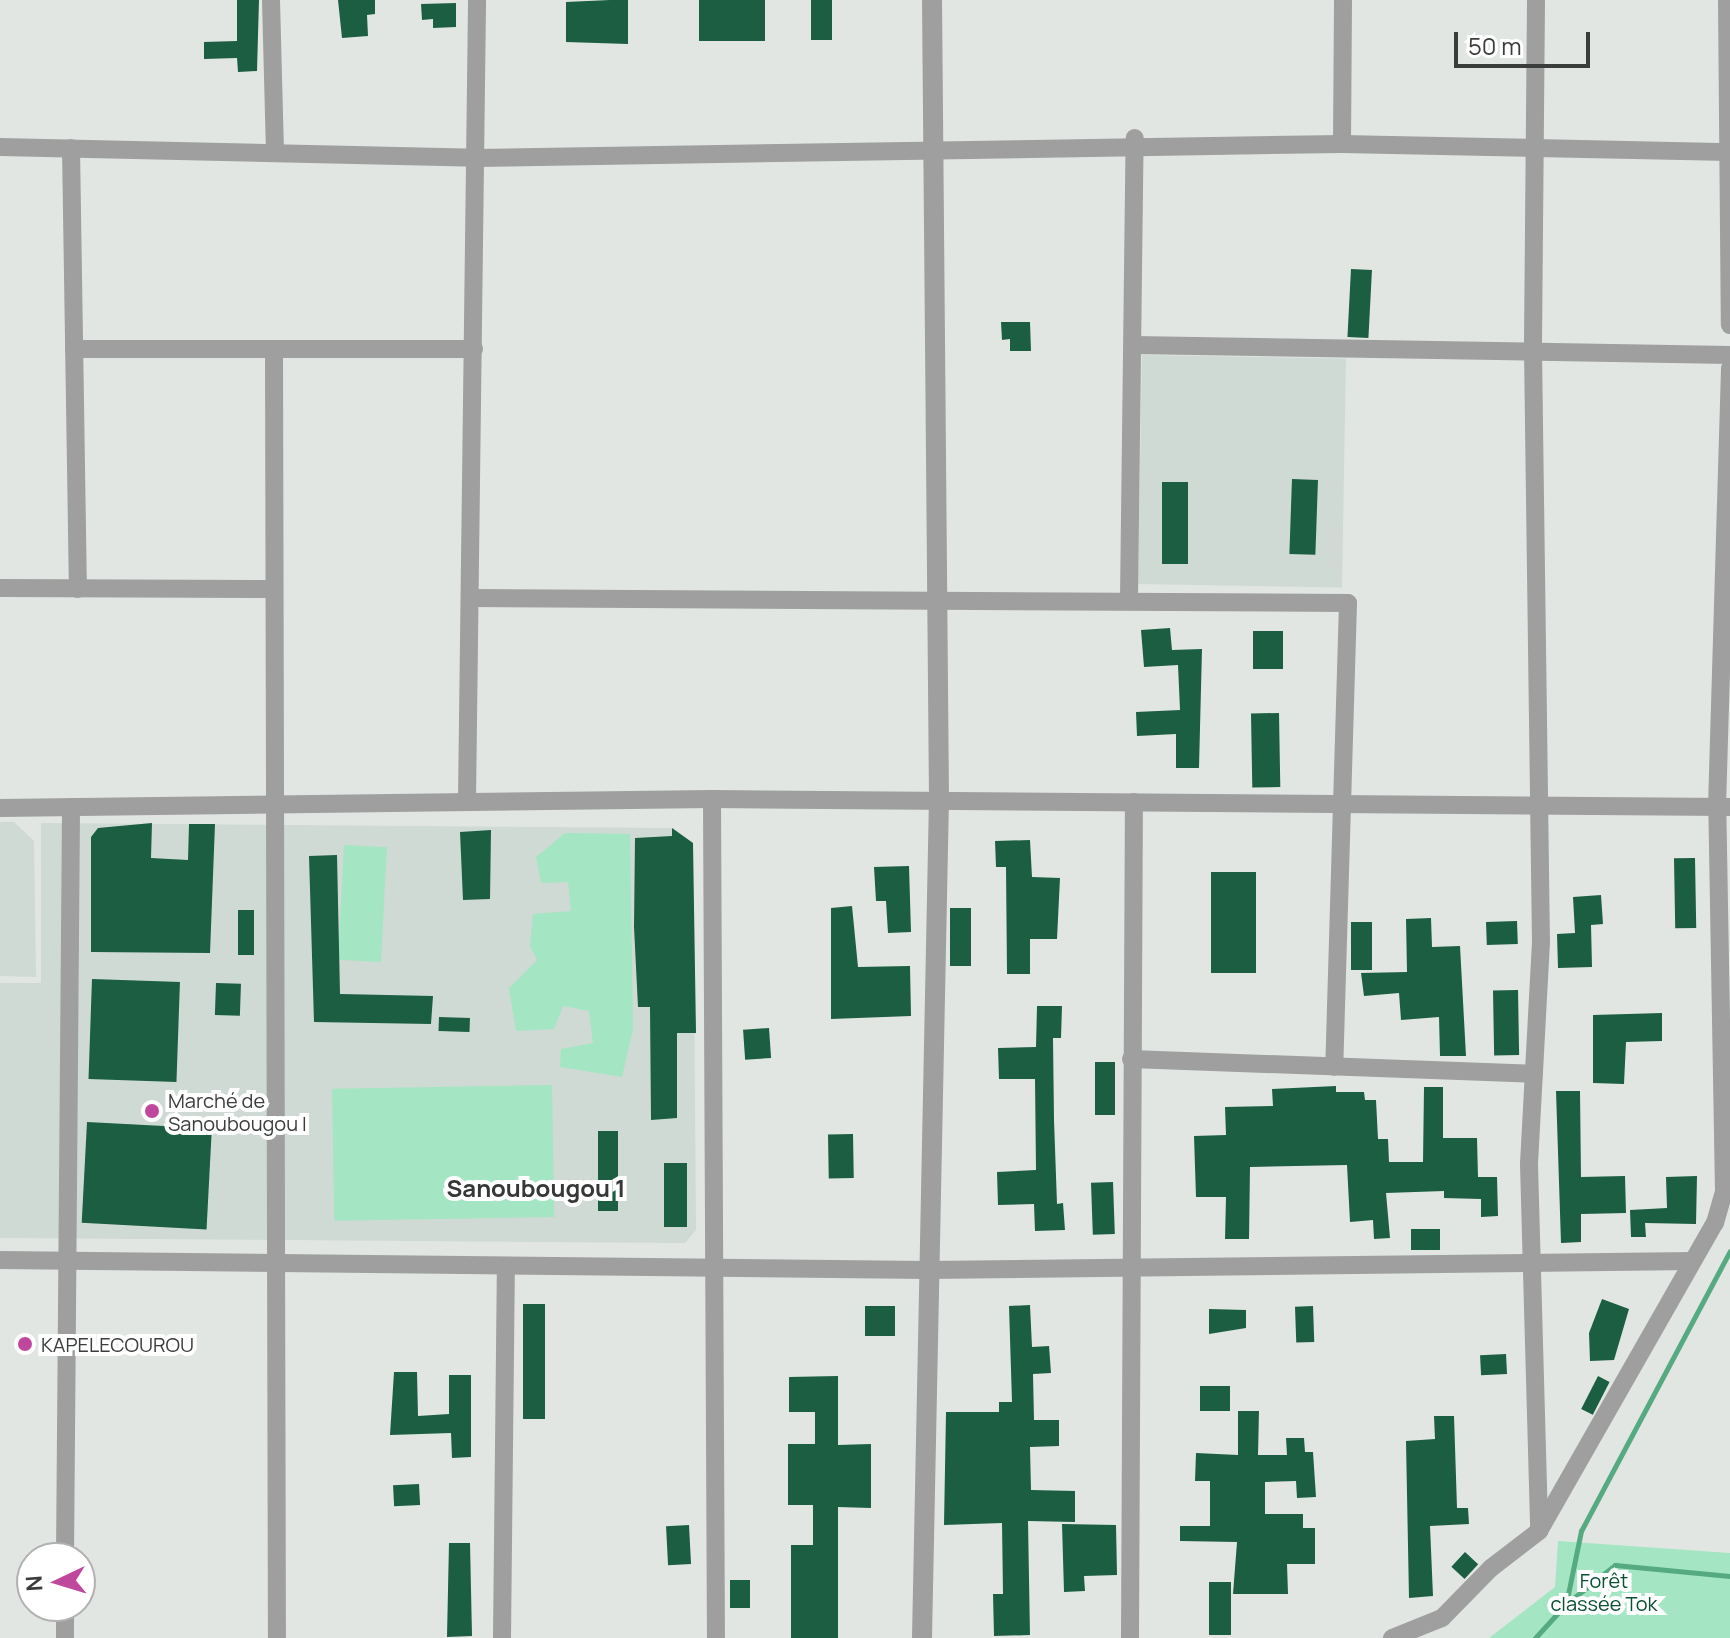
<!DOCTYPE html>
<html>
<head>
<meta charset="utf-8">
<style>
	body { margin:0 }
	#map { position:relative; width:1730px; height:1638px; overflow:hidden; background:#e1e6e3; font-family:Manrope,sans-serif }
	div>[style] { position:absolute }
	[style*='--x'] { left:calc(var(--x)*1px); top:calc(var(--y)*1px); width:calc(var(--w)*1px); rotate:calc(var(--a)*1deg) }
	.built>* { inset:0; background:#cfdad4; transform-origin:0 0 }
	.green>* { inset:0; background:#a4e5c3; transform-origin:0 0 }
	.stream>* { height:5px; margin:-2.5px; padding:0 2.5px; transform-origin:2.5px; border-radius:2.5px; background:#55aa82 }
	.building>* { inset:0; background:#1b5e42; transform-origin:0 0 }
	.minor>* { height:18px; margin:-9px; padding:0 9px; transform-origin:9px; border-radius:9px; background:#9e9f9e }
	.tertiary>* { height:20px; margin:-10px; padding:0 10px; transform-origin:10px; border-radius:10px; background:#9e9f9e }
	.dots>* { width:22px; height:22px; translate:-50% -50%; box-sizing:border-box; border:4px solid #fff; border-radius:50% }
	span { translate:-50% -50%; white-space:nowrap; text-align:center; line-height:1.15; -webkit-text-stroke:8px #fff; paint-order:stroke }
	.poi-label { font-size:20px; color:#3b3d3c }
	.left { translate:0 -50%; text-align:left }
	.park-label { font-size:20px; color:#0b5035 }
	.quarter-label { font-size:24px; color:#353836; font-weight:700 }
	.north { position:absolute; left:16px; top:1542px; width:80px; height:80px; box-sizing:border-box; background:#fff; border:2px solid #b1b1b1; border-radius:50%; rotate:266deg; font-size:22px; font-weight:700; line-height:32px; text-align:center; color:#3b3d3c }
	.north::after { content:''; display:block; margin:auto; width:28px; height:36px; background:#c0489c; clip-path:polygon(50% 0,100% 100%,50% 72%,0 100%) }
	.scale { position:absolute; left:1454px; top:32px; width:136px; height:36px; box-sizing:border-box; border:4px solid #3b3d3c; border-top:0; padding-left:10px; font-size:24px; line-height:28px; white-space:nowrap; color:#3b3d3c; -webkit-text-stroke:6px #fff; paint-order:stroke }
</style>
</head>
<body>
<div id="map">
	<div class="built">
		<i style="left:1142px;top:355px;width:204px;height:229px;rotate:1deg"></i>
		<i style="clip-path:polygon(0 822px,14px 822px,34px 841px,36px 977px,0 976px)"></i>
		<i style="clip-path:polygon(41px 823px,672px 828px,693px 843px,696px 1230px,685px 1243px,0 1238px,0 983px,41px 983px)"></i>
	</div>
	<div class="green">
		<i style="clip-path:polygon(565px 833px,630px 834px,633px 1029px,622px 1077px,560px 1067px,561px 1049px,593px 1043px,589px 1011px,563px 1006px,554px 1029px,516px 1031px,509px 988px,537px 960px,530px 946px,533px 914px,571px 911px,568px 882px,541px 883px,536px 857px)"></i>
		<i style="left:344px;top:845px;width:43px;height:115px;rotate:3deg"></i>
		<i style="left:552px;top:1085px;width:132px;height:220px;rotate:89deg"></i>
		<i style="clip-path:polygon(1558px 1541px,1730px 1553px,1730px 1638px,1489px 1638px,1555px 1587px)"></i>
	</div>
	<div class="stream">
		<i style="--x:1566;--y:1604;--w:75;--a:-78.4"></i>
		<i style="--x:1581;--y:1531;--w:317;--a:-62"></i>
		<i style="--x:1535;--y:1638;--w:46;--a:-47.6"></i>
		<i style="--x:1566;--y:1604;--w:63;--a:-38.5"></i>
		<i style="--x:1615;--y:1565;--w:116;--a:5.5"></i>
	</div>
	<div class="building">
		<i style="clip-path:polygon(237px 0,259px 0,257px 71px,238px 72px,237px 58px,204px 59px,204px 42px,237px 41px)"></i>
		<i style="clip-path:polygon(338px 0,375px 0,375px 14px,367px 15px,368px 36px,342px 38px)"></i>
		<i style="clip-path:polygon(610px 0,628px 0,628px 44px,566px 42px,566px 2px)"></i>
		<i style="left:699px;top:0;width:66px;height:41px"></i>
		<i style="left:811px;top:0;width:21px;height:40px"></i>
		<i style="clip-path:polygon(456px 3px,456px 27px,433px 28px,433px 19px,422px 20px,421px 4px)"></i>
		<i style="left:1351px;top:269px;width:21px;height:68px;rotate:3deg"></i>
		<i style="clip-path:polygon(1001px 322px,1030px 322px,1031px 351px,1010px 351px,1010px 339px,1002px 340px)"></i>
		<i style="left:1292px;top:479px;width:26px;height:75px;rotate:2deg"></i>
		<i style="left:1162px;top:482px;width:26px;height:82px"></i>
		<i style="clip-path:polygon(1170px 628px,1172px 650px,1202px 649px,1199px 768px,1176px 768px,1176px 734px,1137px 736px,1136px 712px,1180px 710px,1178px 665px,1144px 667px,1141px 630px)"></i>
		<i style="left:1253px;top:631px;width:30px;height:38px"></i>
		<i style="left:1279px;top:713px;width:74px;height:28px;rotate:89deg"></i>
		<i style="clip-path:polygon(152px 823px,151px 858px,188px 860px,189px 824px,215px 824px,210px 953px,91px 952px,91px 837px,98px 828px)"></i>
		<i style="clip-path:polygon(672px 828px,693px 843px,696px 1033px,677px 1033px,677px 1118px,651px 1120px,650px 1007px,638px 1007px,634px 927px,635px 838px,672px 836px)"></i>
		<i style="clip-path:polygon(491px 830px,490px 899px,463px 900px,460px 832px)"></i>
		<i style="clip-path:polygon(1030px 840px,1032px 877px,1060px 878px,1057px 939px,1030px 939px,1030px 974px,1007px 974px,1006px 867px,996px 867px,995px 841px)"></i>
		<i style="clip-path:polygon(337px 855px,340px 994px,433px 996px,431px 1024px,314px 1022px,309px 856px)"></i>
		<i style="left:1695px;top:858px;width:70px;height:21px;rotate:89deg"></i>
		<i style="clip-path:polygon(909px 866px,911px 932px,888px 933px,886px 901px,876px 901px,874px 867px)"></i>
		<i style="left:1211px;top:872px;width:45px;height:101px"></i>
		<i style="clip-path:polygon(1601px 895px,1603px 924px,1591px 925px,1592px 967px,1558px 968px,1557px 934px,1575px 933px,1573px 897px)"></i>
		<i style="clip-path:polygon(852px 906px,858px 967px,910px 966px,911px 1016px,831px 1019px,831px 908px)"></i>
		<i style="left:950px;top:908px;width:21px;height:58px"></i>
		<i style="left:238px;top:910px;width:16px;height:45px"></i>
		<i style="clip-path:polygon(1431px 918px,1432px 947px,1460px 946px,1466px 1056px,1440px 1056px,1439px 1017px,1401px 1020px,1399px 993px,1364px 996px,1361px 973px,1407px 972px,1406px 919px)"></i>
		<i style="left:1517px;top:921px;width:23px;height:31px;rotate:88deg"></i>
		<i style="left:1351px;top:922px;width:21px;height:48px"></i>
		<i style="left:92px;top:979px;width:88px;height:100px;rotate:2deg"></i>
		<i style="left:216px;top:983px;width:25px;height:32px;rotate:2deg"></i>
		<i style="left:1518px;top:990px;width:65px;height:25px;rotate:89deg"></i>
		<i style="clip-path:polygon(1037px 1006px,1062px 1006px,1061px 1038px,1053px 1038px,1054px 1120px,1057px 1204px,1063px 1203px,1065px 1230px,1035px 1231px,1034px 1204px,998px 1205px,997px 1172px,1036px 1170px,1035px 1079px,999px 1079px,998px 1048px,1036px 1047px)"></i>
		<i style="clip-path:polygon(1662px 1013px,1662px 1041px,1626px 1042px,1624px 1084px,1593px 1083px,1593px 1015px)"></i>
		<i style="left:439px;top:1017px;width:31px;height:14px;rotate:2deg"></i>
		<i style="left:769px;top:1028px;width:30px;height:26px;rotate:86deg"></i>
		<i style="left:1095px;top:1062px;width:20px;height:53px"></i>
		<i style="clip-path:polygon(1336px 1086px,1336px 1092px,1364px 1092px,1365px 1100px,1376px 1100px,1378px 1139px,1388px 1139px,1389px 1162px,1423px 1162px,1424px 1087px,1443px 1087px,1443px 1138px,1477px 1138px,1478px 1177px,1497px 1177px,1498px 1216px,1481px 1217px,1481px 1199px,1444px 1198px,1444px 1191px,1386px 1193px,1390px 1238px,1374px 1239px,1373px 1220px,1350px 1222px,1347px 1165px,1250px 1167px,1249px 1239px,1225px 1239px,1226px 1197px,1196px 1197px,1194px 1136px,1226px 1135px,1225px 1107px,1273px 1106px,1272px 1089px)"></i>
		<i style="clip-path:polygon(1556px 1091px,1580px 1091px,1581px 1177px,1625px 1176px,1626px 1213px,1581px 1214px,1581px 1242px,1561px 1243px)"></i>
		<i style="left:87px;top:1122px;width:125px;height:101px;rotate:3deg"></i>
		<i style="left:598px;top:1131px;width:20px;height:80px"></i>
		<i style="left:853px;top:1134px;width:44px;height:25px;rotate:89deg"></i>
		<i style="left:664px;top:1163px;width:23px;height:64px"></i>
		<i style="clip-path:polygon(1697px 1176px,1696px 1224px,1645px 1223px,1646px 1237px,1631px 1237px,1630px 1210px,1667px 1208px,1666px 1177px)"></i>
		<i style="left:1113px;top:1182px;width:52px;height:22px;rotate:88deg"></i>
		<i style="left:1440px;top:1229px;width:21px;height:29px;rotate:90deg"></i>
		<i style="clip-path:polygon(1602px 1299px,1629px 1309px,1614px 1360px,1590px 1361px,1589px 1333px)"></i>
		<i style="left:523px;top:1304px;width:22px;height:115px"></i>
		<i style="clip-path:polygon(1030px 1305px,1032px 1347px,1049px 1346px,1051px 1373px,1033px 1374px,1034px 1420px,1059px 1420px,1059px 1446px,1030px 1447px,1031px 1490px,1075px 1491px,1075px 1522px,1028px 1521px,1030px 1635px,994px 1636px,993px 1594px,1003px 1594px,1002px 1523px,944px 1525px,946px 1412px,999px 1412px,999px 1402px,1012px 1402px,1009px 1306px)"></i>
		<i style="left:865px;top:1306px;width:30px;height:30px"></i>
		<i style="left:1313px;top:1306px;width:36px;height:18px;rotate:88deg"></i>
		<i style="clip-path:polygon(1209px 1309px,1246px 1310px,1246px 1328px,1209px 1334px)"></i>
		<i style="left:1506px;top:1354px;width:20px;height:26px;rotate:87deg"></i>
		<i style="clip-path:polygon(394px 1372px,417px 1372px,418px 1416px,449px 1414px,449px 1375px,471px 1375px,471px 1457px,452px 1458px,451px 1433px,390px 1435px)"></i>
		<i style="clip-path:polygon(838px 1376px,838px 1445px,871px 1444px,871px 1508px,838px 1507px,838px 1638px,791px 1638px,791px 1545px,813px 1545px,813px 1505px,788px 1505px,788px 1444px,815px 1444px,815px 1412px,789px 1412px,789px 1377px)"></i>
		<i style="left:1598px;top:1376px;width:13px;height:37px;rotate:27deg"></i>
		<i style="left:1200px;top:1386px;width:30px;height:25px"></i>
		<i style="clip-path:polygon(1238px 1411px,1259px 1411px,1258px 1455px,1287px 1455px,1286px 1438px,1304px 1438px,1305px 1452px,1313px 1452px,1316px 1497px,1297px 1498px,1296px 1481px,1265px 1482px,1265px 1514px,1303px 1514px,1303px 1528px,1315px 1528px,1315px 1564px,1287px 1564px,1288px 1594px,1233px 1594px,1237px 1542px,1180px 1541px,1180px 1526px,1210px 1526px,1210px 1481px,1195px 1481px,1196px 1453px,1238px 1455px)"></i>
		<i style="clip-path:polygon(1434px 1416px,1454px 1416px,1457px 1508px,1468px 1508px,1469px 1524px,1430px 1526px,1433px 1596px,1409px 1598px,1406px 1441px,1435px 1439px)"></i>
		<i style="left:419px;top:1484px;width:21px;height:26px;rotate:87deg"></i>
		<i style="clip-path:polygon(1062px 1524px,1116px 1525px,1117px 1575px,1084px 1576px,1085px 1591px,1064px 1592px)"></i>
		<i style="left:689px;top:1525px;width:39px;height:23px;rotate:87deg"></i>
		<i style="clip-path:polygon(449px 1543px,470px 1543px,472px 1636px,447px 1637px)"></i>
		<i style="left:1465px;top:1552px;width:18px;height:20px;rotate:43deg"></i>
		<i style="left:730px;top:1580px;width:20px;height:28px"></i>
		<i style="left:1209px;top:1582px;width:22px;height:53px"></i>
	</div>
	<div class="minor">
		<i style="--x:271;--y:0;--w:153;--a:88.5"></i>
		<i style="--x:1536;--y:0;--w:349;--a:90.5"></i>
		<i style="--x:1533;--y:349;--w:593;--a:89.23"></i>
		<i style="--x:1541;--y:942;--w:222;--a:93.1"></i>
		<i style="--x:1529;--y:1164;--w:367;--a:88.4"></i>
		<i style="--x:1727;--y:0;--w:325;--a:89.5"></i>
		<i style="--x:1342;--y:144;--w:144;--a:-89.6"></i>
		<i style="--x:0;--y:147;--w:476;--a:1.3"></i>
		<i style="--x:476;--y:158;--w:866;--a:-0.93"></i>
		<i style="--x:1342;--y:144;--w:388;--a:1.2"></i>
		<i style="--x:71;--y:148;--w:441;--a:89.1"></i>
		<i style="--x:1133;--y:345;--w:597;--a:0.96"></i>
		<i style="--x:74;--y:349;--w:400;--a:0"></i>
		<i style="--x:274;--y:349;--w:1289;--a:89.87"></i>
		<i style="--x:0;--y:588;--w:273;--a:0.2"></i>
		<i style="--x:470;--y:598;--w:878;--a:0.33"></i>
		<i style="--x:1348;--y:603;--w:464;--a:91.7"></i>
		<i style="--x:1129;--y:599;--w:461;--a:-89.3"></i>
		<i style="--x:712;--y:799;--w:839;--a:89.73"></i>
		<i style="--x:467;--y:800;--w:800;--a:-89.28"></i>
		<i style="--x:0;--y:808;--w:712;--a:-0.72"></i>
		<i style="--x:712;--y:799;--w:1018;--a:0.45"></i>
		<i style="--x:1131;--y:1059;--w:403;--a:2.1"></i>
		<i style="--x:0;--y:1260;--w:928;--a:0.62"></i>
		<i style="--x:928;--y:1270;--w:764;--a:-0.67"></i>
		<i style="--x:65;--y:1558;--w:751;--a:-89.54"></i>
		<i style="--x:65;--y:1638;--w:32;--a:-90"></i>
		<i style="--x:502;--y:1638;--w:369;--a:-89.4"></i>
		<i style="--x:1130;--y:1638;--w:836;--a:-89.73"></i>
		<i style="--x:1392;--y:1638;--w:54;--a:-21.8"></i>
		<i style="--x:1442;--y:1618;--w:70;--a:-45.6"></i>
		<i style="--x:1491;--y:1568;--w:61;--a:-37.6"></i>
		<i style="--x:1539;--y:1531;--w:355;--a:-60.3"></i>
		<i style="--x:1715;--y:1223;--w:33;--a:-74"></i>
		<i style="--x:1724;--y:1191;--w:384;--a:-91"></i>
		<i style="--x:1717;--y:807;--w:439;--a:-88.3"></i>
	</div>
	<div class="tertiary">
		<i style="--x:922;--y:1638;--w:838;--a:-88.84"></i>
		<i style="--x:939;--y:800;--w:800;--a:-90.5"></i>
	</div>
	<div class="dots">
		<i style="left:152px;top:1111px;background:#c0489c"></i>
		<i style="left:25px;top:1344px;background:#c0489c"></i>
	</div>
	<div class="poi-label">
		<span class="left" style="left:168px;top:1112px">Marché de<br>Sanoubougou I</span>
		<span class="left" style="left:41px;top:1344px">KAPELECOUROU</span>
	</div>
	<div class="park-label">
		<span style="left:1604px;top:1592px">Forêt<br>classée Tok</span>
	</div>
	<div class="quarter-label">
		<span style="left:536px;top:1188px">Sanoubougou 1</span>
	</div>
	<div class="north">N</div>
	<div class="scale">50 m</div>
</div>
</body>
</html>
